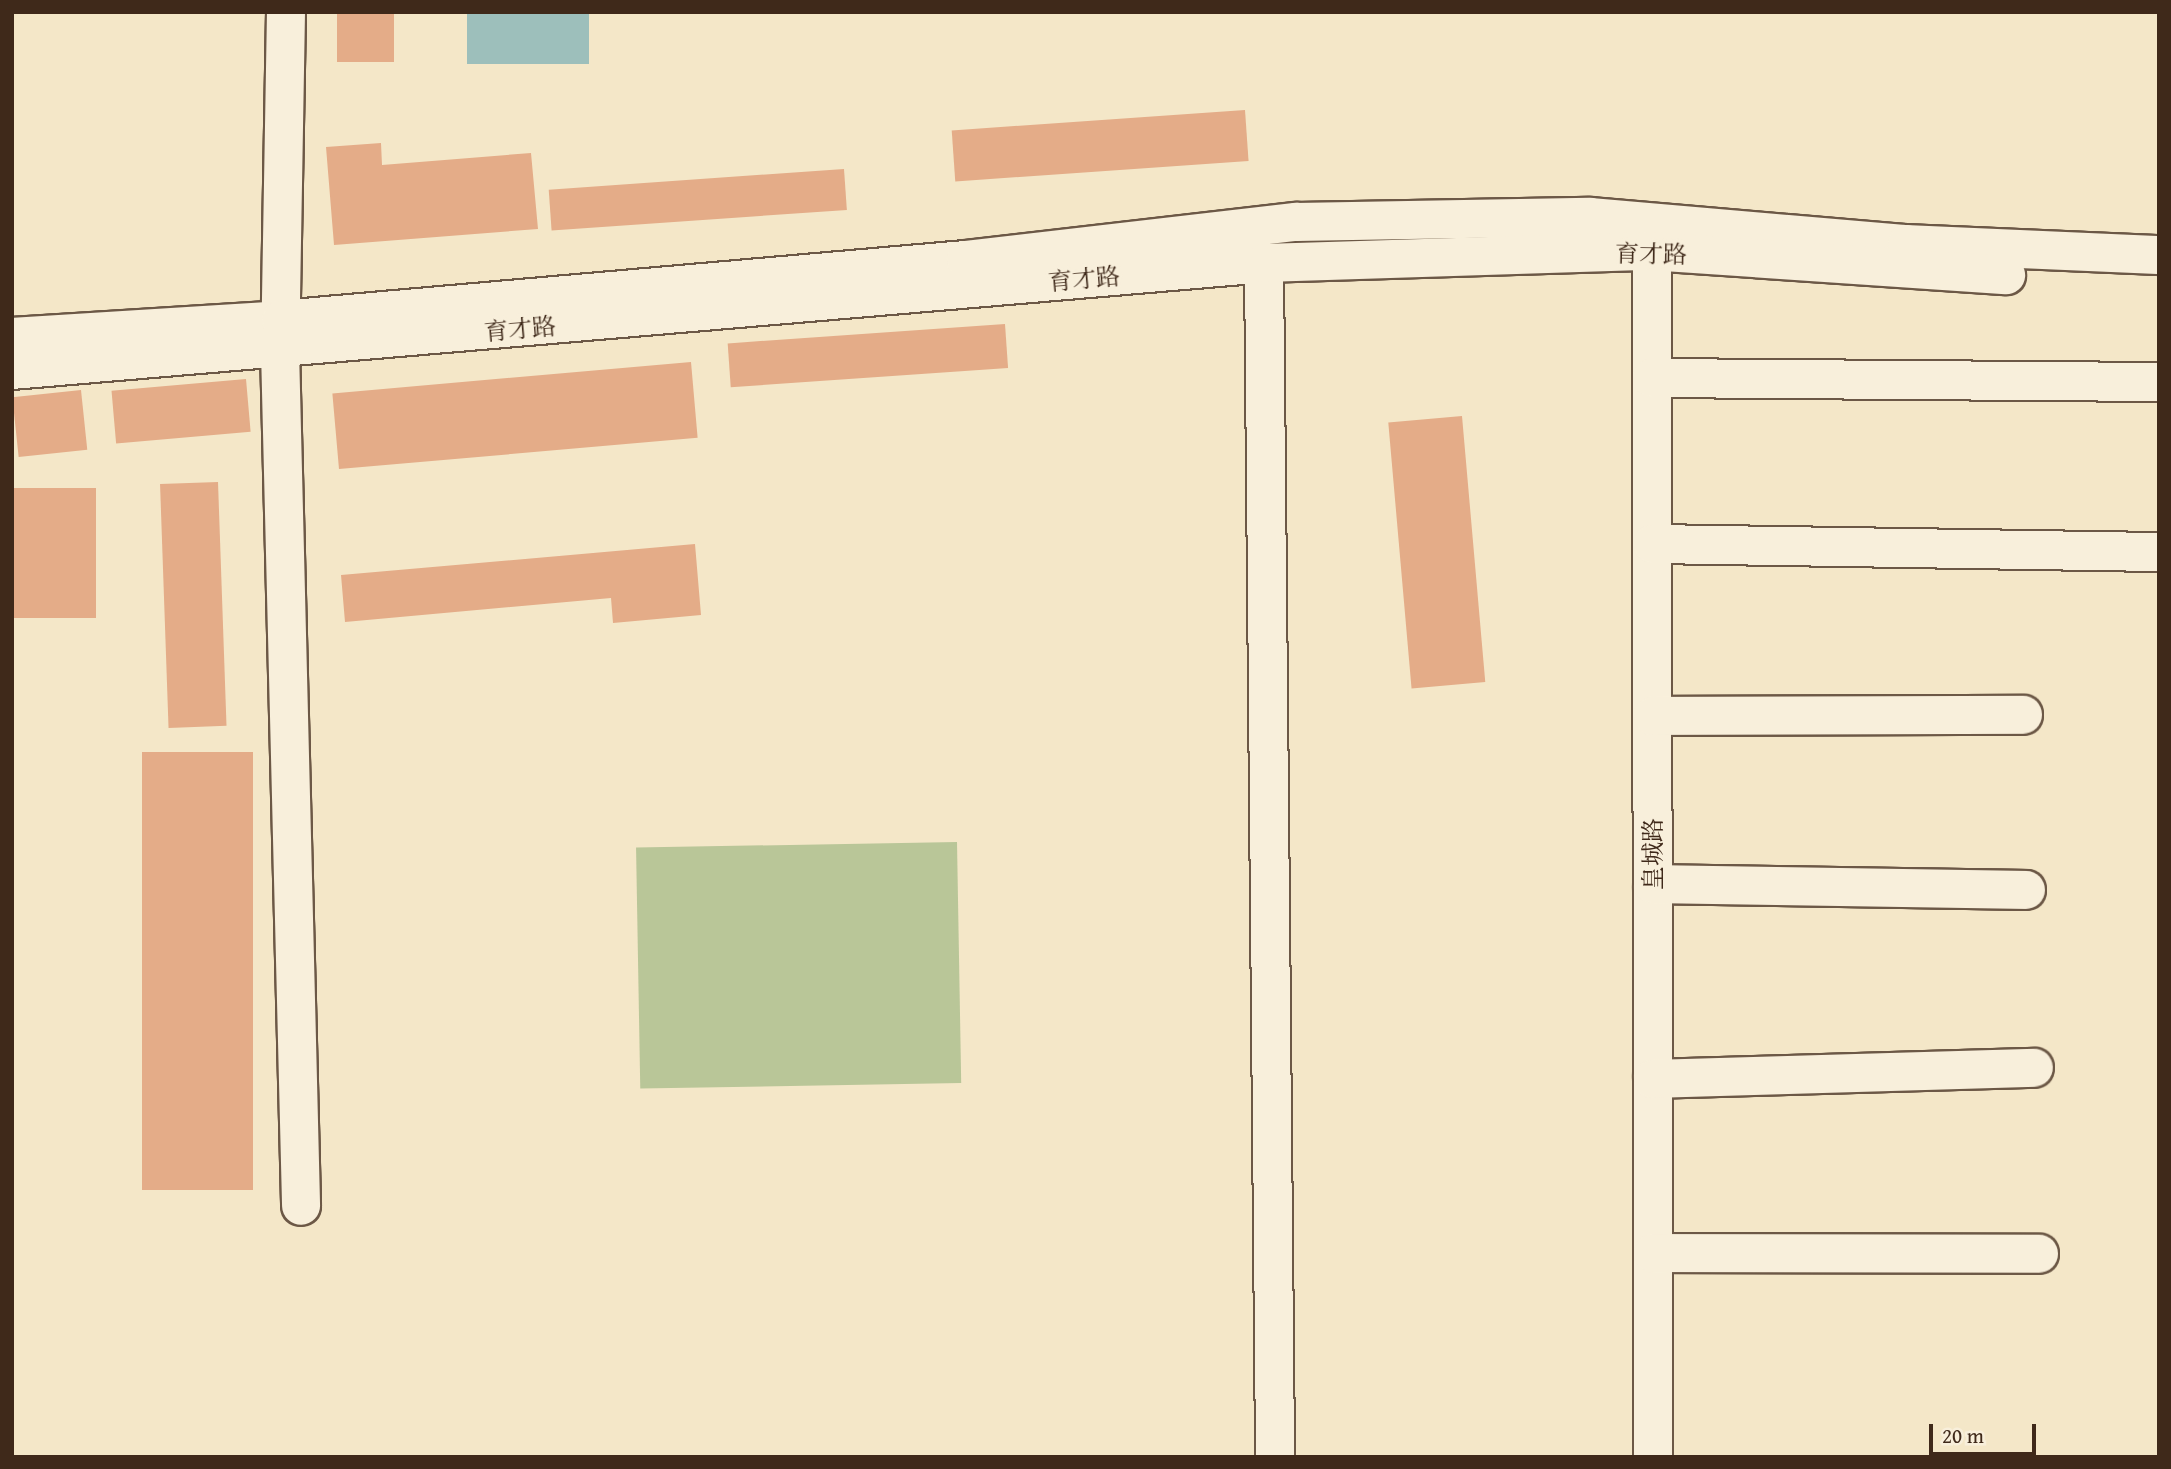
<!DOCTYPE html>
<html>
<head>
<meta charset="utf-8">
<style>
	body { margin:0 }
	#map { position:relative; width:2171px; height:1469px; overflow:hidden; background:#f4e7c8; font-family:"Gentium Book Plus","Noto Serif SC",serif }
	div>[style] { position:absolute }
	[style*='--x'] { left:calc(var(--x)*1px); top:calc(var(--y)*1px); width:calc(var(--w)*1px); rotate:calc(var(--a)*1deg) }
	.green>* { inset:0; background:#b9c698; transform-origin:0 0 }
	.water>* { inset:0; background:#9dbfbb; transform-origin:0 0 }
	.building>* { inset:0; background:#e4ac88; transform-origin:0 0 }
	.roads { filter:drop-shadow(2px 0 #6c5846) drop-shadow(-2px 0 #6c5846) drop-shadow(0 2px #6c5846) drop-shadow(0 -2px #6c5846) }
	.minor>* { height:38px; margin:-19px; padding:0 19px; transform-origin:19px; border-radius:19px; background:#f8efdb }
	span { translate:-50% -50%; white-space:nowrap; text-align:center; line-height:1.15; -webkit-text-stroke:6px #f8efdb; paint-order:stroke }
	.street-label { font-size:24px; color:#3f291a }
	.frame { position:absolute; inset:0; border:14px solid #3f291a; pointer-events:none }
	.scale { position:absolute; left:1929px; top:1424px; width:107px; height:32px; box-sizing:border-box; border:4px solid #3f291a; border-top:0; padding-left:9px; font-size:21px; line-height:24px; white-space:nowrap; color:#3f291a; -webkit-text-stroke:5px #f8efdb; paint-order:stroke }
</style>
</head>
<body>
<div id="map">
	<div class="green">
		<i style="left:957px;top:842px;width:241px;height:321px;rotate:89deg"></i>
	</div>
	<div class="water">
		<i style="left:467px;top:12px;width:122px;height:52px"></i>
	</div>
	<div class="building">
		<i style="left:337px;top:12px;width:57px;height:50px"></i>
		<i style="left:1245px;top:110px;width:51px;height:294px;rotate:86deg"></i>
		<i style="clip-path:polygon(381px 143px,382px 165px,531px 153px,538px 229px,334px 245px,326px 147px)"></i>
		<i style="left:844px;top:169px;width:41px;height:296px;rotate:86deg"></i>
		<i style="left:1005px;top:324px;width:44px;height:278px;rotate:86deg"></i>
		<i style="left:691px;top:362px;width:76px;height:360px;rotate:85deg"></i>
		<i style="left:246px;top:379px;width:53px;height:135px;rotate:85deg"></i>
		<i style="left:81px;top:390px;width:60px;height:69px;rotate:84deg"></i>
		<i style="left:1462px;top:416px;width:267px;height:74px;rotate:85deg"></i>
		<i style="left:218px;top:482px;width:244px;height:58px;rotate:88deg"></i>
		<i style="left:96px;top:488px;width:130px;height:82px;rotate:90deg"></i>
		<i style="clip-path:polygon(695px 544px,701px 615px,613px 623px,611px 598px,345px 622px,341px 575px)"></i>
		<i style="left:142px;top:752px;width:111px;height:438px"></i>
	</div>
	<div class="roads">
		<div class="minor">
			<i style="--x:286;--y:12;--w:338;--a:91"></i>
			<i style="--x:280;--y:350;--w:856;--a:88.59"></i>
			<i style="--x:1652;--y:227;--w:1230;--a:89.95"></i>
			<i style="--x:1264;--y:263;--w:1194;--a:89.47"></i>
			<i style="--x:12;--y:337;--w:270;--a:-3.6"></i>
			<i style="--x:281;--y:320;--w:688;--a:-5.01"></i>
			<i style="--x:966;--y:260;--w:332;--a:-6.6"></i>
			<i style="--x:1296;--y:222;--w:294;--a:-1"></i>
			<i style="--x:1590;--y:217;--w:318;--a:4.9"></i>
			<i style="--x:1907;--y:244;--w:252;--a:2.5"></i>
			<i style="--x:12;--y:370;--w:1257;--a:-4.88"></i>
			<i style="--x:1264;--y:263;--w:386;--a:-1.8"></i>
			<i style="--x:1650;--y:251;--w:357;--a:3.9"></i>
			<i style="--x:1652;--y:378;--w:507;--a:0.45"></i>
			<i style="--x:1653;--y:544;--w:506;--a:0.91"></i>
			<i style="--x:1653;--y:716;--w:370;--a:-0.2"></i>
			<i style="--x:1653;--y:884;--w:373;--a:0.9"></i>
			<i style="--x:1653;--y:1079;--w:381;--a:-1.7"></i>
			<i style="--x:1653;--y:1253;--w:386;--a:0.1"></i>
		</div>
	</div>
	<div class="street-label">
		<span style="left:1651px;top:254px;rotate:1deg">育才路</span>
		<span style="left:1084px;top:279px;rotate:-5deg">育才路</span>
		<span style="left:520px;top:329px;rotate:-5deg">育才路</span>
		<span style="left:1653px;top:854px;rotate:-90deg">皇城路</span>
	</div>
	<div class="frame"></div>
	<div class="scale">20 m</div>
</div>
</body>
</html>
